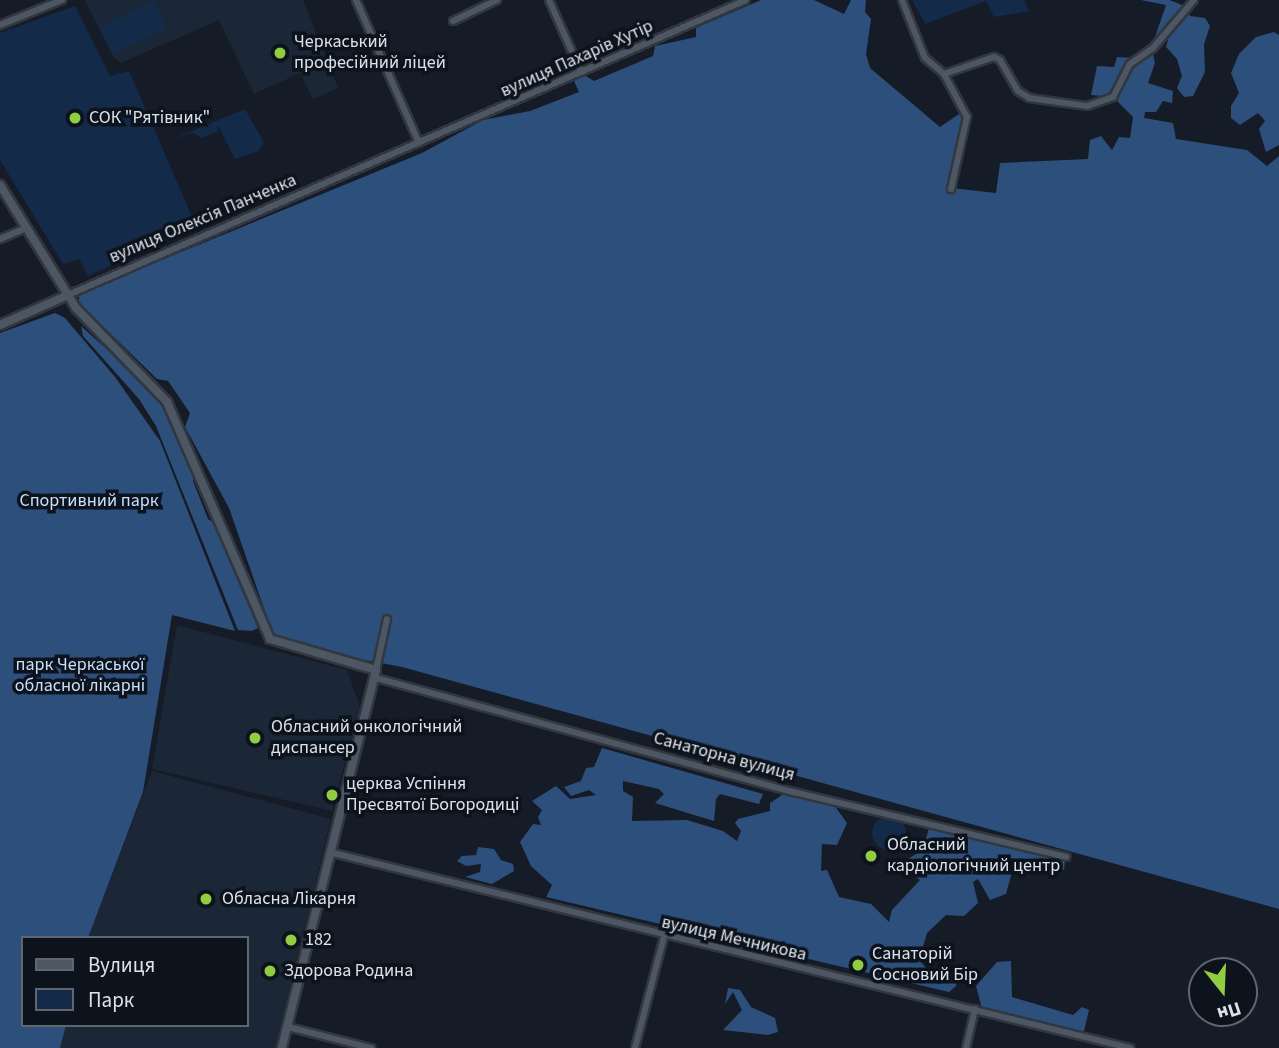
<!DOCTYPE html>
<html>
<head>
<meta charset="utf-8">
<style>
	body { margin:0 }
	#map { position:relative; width:1279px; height:1048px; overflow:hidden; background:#151c27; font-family:"Source Sans 3",sans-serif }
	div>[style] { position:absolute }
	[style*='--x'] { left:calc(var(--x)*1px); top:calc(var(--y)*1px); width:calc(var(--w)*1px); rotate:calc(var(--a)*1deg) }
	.built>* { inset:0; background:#1b2736 }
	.green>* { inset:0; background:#132b48; transform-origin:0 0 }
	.round { border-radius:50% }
	.forest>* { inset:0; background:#2c4f7c }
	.roads { filter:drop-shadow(2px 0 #32373f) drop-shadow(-2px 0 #32373f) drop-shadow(0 2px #32373f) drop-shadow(0 -2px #32373f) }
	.minor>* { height:6px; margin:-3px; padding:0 3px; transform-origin:3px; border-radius:3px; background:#4d5763 }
	.tertiary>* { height:8px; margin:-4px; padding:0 4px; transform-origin:4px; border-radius:4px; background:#4d5763 }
	.dots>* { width:19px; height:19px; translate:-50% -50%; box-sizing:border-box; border:4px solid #0c131d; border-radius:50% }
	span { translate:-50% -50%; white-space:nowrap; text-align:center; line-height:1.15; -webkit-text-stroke:7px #0c131d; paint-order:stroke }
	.poi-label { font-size:18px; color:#dce2e9 }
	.left { translate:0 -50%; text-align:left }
	.street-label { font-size:18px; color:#dce2e9 }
	.park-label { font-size:18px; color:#c9dffc }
	.legend { position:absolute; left:21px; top:936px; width:228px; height:91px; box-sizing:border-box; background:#0c131d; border:2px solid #5f666f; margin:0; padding:9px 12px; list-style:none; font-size:21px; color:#dce2e9 }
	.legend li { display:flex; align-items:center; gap:14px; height:35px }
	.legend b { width:35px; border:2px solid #5f666f }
	.north { position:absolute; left:1188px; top:957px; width:70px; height:70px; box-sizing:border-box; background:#0c131d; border:2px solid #5f666f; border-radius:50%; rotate:162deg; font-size:19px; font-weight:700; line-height:28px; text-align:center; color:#dce2e9 }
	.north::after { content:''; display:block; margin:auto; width:24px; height:32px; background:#90cd40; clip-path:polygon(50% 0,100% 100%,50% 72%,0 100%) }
</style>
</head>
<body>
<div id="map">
	<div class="built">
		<i style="clip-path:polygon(85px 0,303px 0,338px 88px,313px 99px,300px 73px,254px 94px,219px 20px,121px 63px,114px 58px)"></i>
		<i style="clip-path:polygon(177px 625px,347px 670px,360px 707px,332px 811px,152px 769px)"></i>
		<i style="clip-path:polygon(152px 771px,331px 819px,275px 1048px,60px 1048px,66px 1025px,247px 1025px,247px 938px,88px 938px)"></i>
	</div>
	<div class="green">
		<i style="clip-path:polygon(912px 0,1024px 0,1029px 11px,994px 17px,986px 1px,925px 24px)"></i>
		<i style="left:154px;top:1px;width:31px;height:60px;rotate:65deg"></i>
		<i style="clip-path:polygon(75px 6px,110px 76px,129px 71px,196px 226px,88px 276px,79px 259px,63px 264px,0 160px,0 33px)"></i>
		<i style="clip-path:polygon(245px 109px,264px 143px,258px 151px,235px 159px,218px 125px,217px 132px,202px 138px,193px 133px,173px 139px)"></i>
		<i class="round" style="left:872px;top:816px;width:34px;height:34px"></i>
	</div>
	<div class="forest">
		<i style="clip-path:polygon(761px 0,814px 0,844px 14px,851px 0,866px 0,865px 12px,871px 19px,866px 54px,870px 68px,940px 127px,962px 112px,967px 117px,952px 188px,996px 193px,1000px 163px,1088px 159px,1090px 140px,1101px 136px,1112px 150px,1119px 137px,1130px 138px,1133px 117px,1113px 97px,1091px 95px,1097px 66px,1114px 67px,1117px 57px,1133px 58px,1151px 45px,1155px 63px,1148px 83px,1173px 91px,1172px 103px,1163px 101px,1156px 112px,1145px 112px,1144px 118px,1173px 123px,1176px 139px,1247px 150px,1267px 166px,1279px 156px,1279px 909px,402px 667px,276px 643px,229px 508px,185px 427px,190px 413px,168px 381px,157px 379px,79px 303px,79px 294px,422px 153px,483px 120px,530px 111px,579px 92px,574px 81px,584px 75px,594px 81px,653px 56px,655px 46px,696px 37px,696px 28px)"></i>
		<i style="clip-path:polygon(1141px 0,1169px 0,1185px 6px,1190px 16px,1205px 18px,1210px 26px,1204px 44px,1205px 72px,1193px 96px,1184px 97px,1177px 88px,1182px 76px,1177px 59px,1166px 47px,1168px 40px,1155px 37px,1166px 5px)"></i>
		<i style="clip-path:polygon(1274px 32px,1279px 35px,1279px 145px,1266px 152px,1259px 129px,1265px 121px,1258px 113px,1240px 125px,1231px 118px,1231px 106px,1239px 93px,1231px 73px,1239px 54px,1256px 37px)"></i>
		<i style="clip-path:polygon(55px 313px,65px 318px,115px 377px,160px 441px,235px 631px,172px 615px,143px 792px,88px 938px,23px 938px,23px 1025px,66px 1025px,60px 1048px,0 1048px,0 333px)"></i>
		<i style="clip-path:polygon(81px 326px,154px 392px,170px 418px,195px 474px,193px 481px,208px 519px,214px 523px,258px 628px,252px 631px,238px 630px,156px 426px,139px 399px,83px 336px)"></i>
		<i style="clip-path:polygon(602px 748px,763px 794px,759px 804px,720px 794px,716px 799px,714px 821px,655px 803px,664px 794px,659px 789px,623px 781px,623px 791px,633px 797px,632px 821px,687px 820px,723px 831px,737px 841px,741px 831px,735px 823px,738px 819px,770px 811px,770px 803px,785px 793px,834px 805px,847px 823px,837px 845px,822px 844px,821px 871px,827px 870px,839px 897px,871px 904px,889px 922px,892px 910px,920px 880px,901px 866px,904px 861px,920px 852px,940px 849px,926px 839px,929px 828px,1065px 860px,1064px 870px,1015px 861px,1006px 894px,990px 900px,978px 879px,973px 882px,978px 903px,964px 916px,946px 915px,927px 933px,919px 960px,933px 976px,957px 973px,956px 986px,949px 992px,546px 897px,552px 885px,531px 866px,520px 842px,533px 824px,541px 825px,538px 817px,542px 810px,532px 801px,556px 786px,570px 799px,596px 795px,589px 790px,571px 796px,564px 787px,581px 781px,586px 768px,594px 767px)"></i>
		<i style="clip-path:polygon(478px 847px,494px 849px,501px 860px,513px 864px,514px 871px,492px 884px,465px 877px,480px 872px,481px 864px,466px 866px,457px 861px,462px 856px,476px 855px)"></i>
		<i style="clip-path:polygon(1011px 961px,1012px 997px,1073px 1015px,1082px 1007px,1089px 1010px,1083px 1035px,982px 1009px,976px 986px,997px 962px)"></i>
		<i style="clip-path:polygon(728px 988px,740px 990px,751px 1007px,775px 1018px,778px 1032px,768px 1035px,723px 1030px,742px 1010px,733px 992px,725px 1004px)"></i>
	</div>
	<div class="roads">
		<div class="minor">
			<i style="--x:356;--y:0;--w:156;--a:66.2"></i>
			<i style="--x:549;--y:0;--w:79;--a:66"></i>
			<i style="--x:902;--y:0;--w:62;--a:68.4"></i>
			<i style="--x:925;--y:58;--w:25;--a:40"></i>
			<i style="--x:944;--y:74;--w:53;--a:-18.8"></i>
			<i style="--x:994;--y:57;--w:7;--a:27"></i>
			<i style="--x:1000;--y:60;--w:36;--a:60"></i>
			<i style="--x:1018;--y:91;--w:13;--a:32"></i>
			<i style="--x:1029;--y:98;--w:59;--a:7.9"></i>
			<i style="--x:1087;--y:106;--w:28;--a:-19"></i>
			<i style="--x:1113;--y:97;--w:37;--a:-63"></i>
			<i style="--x:1130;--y:64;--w:28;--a:-35"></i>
			<i style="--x:1153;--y:48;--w:63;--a:-49.5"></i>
			<i style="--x:453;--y:21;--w:49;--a:-25.5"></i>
			<i style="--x:0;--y:25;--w:67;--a:-22"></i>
			<i style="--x:944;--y:74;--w:49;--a:61.9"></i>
			<i style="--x:967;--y:117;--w:74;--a:102.5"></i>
			<i style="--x:0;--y:239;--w:28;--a:-23"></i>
			<i style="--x:68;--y:295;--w:739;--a:-23.51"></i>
			<i style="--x:376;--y:670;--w:52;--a:-77.8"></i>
			<i style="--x:376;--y:678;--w:433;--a:15.3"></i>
			<i style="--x:794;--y:792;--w:280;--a:13.4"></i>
			<i style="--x:333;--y:853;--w:821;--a:13.75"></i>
			<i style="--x:288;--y:1027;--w:86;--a:14.2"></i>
			<i style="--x:635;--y:1048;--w:115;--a:-75.4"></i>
			<i style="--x:966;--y:1048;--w:40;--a:-77"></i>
		</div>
		<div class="tertiary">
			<i style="--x:0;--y:185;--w:145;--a:58.3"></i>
			<i style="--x:76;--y:308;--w:131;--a:45.9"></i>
			<i style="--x:167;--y:402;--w:258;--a:66.5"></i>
			<i style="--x:270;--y:639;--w:110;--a:16.3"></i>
			<i style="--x:376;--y:670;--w:390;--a:104"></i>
			<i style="--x:0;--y:325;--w:74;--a:-23.8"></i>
		</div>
	</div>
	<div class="dots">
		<i style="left:280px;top:53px;background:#90cd40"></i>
		<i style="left:75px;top:118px;background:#90cd40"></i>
		<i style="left:255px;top:738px;background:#90cd40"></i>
		<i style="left:332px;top:795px;background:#90cd40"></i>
		<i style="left:871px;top:856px;background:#90cd40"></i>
		<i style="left:206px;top:899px;background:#90cd40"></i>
		<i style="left:291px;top:940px;background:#90cd40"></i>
		<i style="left:858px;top:965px;background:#90cd40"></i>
		<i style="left:270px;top:971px;background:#90cd40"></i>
	</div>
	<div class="poi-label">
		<span class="left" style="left:294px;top:53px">Черкаський<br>професійний ліцей</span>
		<span class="left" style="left:89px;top:118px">СОК "Рятівник"</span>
		<span class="left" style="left:271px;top:738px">Обласний онкологічний<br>диспансер</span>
		<span class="left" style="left:346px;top:795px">церква Успіння<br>Пресвятої Богородиці</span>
		<span class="left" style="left:887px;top:856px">Обласний<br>кардіологічний центр</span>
		<span class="left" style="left:222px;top:899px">Обласна Лікарня</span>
		<span class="left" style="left:305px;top:940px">182</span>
		<span class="left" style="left:872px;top:965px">Санаторій<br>Сосновий Бір</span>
		<span class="left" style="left:284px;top:971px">Здорова Родина</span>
	</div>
	<div class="street-label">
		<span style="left:577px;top:59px;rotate:-24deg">вулиця Пахарів Хутір</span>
		<span style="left:203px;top:219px;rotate:-23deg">вулиця Олексія Панченка</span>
		<span style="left:724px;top:757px;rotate:15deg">Санаторна вулиця</span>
		<span style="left:734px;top:939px;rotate:13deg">вулиця Мечникова</span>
	</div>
	<div class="park-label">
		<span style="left:89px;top:501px">Спортивний парк</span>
		<span style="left:80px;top:676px">парк Черкаської<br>обласної лікарні</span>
	</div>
	<ul class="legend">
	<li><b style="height:9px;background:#4d5763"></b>Вулиця</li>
	<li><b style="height:19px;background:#132b48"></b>Парк</li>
	</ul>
	<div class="north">Пн</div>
</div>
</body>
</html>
